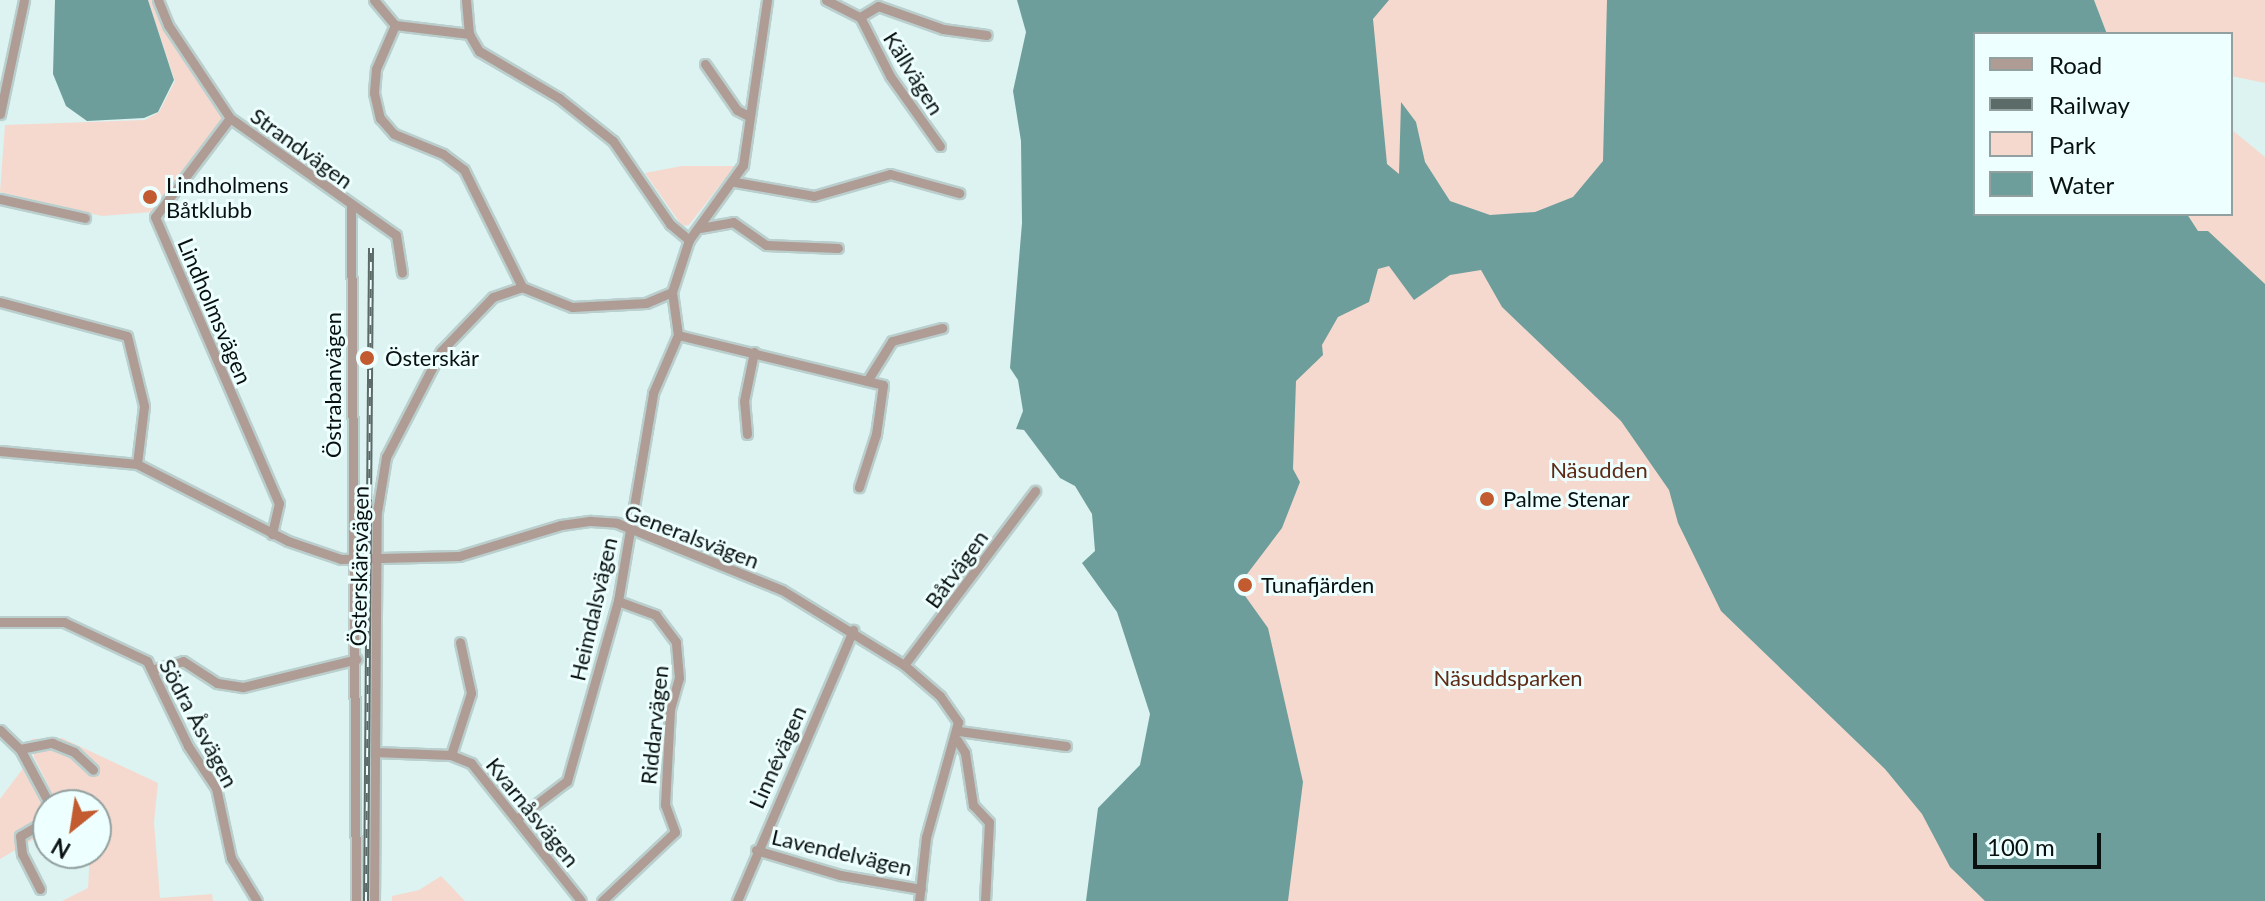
<!DOCTYPE html>
<html>
<head>
<meta charset="utf-8">
<style>
	body { margin:0 }
	#map { position:relative; width:2265px; height:901px; overflow:hidden; background:#dcf3f1; font-family:Lato,sans-serif }
	div>[style] { position:absolute }
	[style*='--x'] { left:calc(var(--x)*1px); top:calc(var(--y)*1px); width:calc(var(--w)*1px); rotate:calc(var(--a)*1deg) }
	.green>* { inset:0; background:#f5d9ce }
	.water>* { inset:0; background:#6d9e9b }
	.roads { filter:drop-shadow(2px 0 #bacfcd) drop-shadow(-2px 0 #bacfcd) drop-shadow(0 2px #bacfcd) drop-shadow(0 -2px #bacfcd) }
	.street>* { height:9px; margin:-4.5px; padding:0 4.5px; transform-origin:4.5px; border-radius:4.5px; background:#ae9c95 }
	.rail>* { height:6px; margin-top:-3px; transform-origin:0; background:repeating-linear-gradient(90deg,#edfffe 0 9px,#5c6a68 0 18px); box-sizing:border-box; border-block:2px solid #5c6a68 }
	.dots>* { width:22px; height:22px; translate:-50% -50%; box-sizing:border-box; border:4px solid #edfffe; border-radius:50% }
	span { translate:-50% -50%; white-space:nowrap; text-align:center; line-height:1.15; -webkit-text-stroke:6px #edfffe; paint-order:stroke }
	.street-label { font-size:22px; color:#091110 }
	.poi-label { font-size:22px; color:#091110 }
	.left { translate:0 -50%; text-align:left }
	.park-label { font-size:22px; color:#5f2a15 }
	.legend { position:absolute; left:1973px; top:32px; width:260px; height:184px; box-sizing:border-box; background:#edfffe; border:2px solid #92a09f; margin:0; padding:10px 14px; list-style:none; font-size:24px; color:#091110 }
	.legend li { display:flex; align-items:center; gap:16px; height:40px }
	.legend b { width:40px; border:2px solid #92a09f }
	.north { position:absolute; left:32px; top:789px; width:80px; height:80px; box-sizing:border-box; background:#edfffe; border:2px solid #92a09f; border-radius:50%; rotate:210deg; font-size:22px; font-weight:700; line-height:32px; text-align:center; color:#091110 }
	.north::after { content:''; display:block; margin:auto; width:28px; height:36px; background:#c25b30; clip-path:polygon(50% 0,100% 100%,50% 72%,0 100%) }
	.scale { position:absolute; left:1973px; top:833px; width:128px; height:36px; box-sizing:border-box; border:4px solid #091110; border-top:0; padding-left:10px; font-size:24px; line-height:28px; white-space:nowrap; color:#091110; -webkit-text-stroke:6px #edfffe; paint-order:stroke }
</style>
</head>
<body>
<div id="map">
	<div class="green">
		<i style="clip-path:polygon(148px 0,154px 0,156px 14px,223px 116px,220px 125px,151px 212px,102px 216px,0 192px,5px 125px,145px 120px,159px 112px,175px 81px)"></i>
		<i style="clip-path:polygon(1187px 0,1854px 0,2146px 901px,1180px 901px)"></i>
		<i style="clip-path:polygon(2094px 0,2265px 0,2265px 83px,2231px 76px,2231px 34px,2107px 34px)"></i>
		<i style="clip-path:polygon(2231px 129px,2265px 157px,2265px 284px,2198px 232px,2187px 214px,2231px 214px)"></i>
		<i style="clip-path:polygon(682px 166px,735px 166px,689px 225px,682px 226px,645px 173px)"></i>
		<i style="clip-path:polygon(62px 738px,158px 783px,154px 822px,160px 898px,212px 894px,213px 901px,62px 901px,88px 888px,90px 853px,96px 853px,96px 805px,58px 805px,34px 757px,32px 739px)"></i>
		<i style="clip-path:polygon(24px 767px,48px 812px,48px 831px,0 859px,0 799px)"></i>
		<i style="clip-path:polygon(441px 876px,465px 901px,392px 901px,392px 896px,419px 890px)"></i>
	</div>
	<div class="water">
		<i style="clip-path:polygon(55px 0,148px 0,174px 80px,158px 112px,144px 118px,87px 121px,66px 106px,53px 74px)"></i>
		<i style="clip-path:polygon(1017px 0,1389px 0,1373px 19px,1387px 164px,1399px 174px,1401px 102px,1416px 122px,1425px 162px,1450px 201px,1490px 215px,1535px 212px,1573px 197px,1603px 161px,1607px 0,2094px 0,2107px 34px,1975px 34px,1975px 214px,2187px 214px,2198px 231px,2208px 231px,2265px 284px,2265px 901px,1985px 901px,1950px 867px,1922px 814px,1885px 769px,1721px 611px,1678px 523px,1669px 490px,1621px 421px,1502px 307px,1481px 270px,1450px 275px,1414px 300px,1389px 266px,1378px 269px,1369px 302px,1338px 317px,1322px 345px,1323px 355px,1296px 381px,1293px 469px,1300px 482px,1282px 528px,1238px 586px,1268px 628px,1303px 782px,1288px 901px,1086px 901px,1098px 808px,1140px 765px,1150px 714px,1117px 612px,1082px 563px,1095px 551px,1092px 514px,1075px 486px,1060px 478px,1024px 430px,1016px 429px,1023px 411px,1018px 380px,1010px 368px,1022px 223px,1021px 141px,1013px 91px,1026px 32px)"></i>
	</div>
	<div class="roads">
		<div class="street">
			<i style="--x:158;--y:0;--w:27;--a:68"></i>
			<i style="--x:168;--y:25;--w:112;--a:56.3"></i>
			<i style="--x:230;--y:118;--w:203;--a:35.2"></i>
			<i style="--x:396;--y:235;--w:38;--a:81"></i>
			<i style="--x:374;--y:0;--w:33;--a:50"></i>
			<i style="--x:395;--y:25;--w:75;--a:6.9"></i>
			<i style="--x:466;--y:0;--w:34;--a:85"></i>
			<i style="--x:469;--y:34;--w:20;--a:60"></i>
			<i style="--x:479;--y:51;--w:93;--a:30.4"></i>
			<i style="--x:559;--y:98;--w:69;--a:38.5"></i>
			<i style="--x:613;--y:141;--w:101;--a:55.5"></i>
			<i style="--x:670;--y:224;--w:25;--a:40"></i>
			<i style="--x:826;--y:0;--w:38;--a:27"></i>
			<i style="--x:860;--y:17;--w:21;--a:-31"></i>
			<i style="--x:878;--y:6;--w:69;--a:19.5"></i>
			<i style="--x:943;--y:29;--w:44;--a:7.8"></i>
			<i style="--x:860;--y:17;--w:66;--a:63"></i>
			<i style="--x:890;--y:76;--w:86;--a:54.5"></i>
			<i style="--x:395;--y:25;--w:48;--a:113.4"></i>
			<i style="--x:376;--y:69;--w:24;--a:95"></i>
			<i style="--x:374;--y:93;--w:26;--a:77"></i>
			<i style="--x:380;--y:118;--w:21;--a:49"></i>
			<i style="--x:394;--y:134;--w:53;--a:22.2"></i>
			<i style="--x:443;--y:154;--w:26;--a:37"></i>
			<i style="--x:464;--y:170;--w:131;--a:63.6"></i>
			<i style="--x:705;--y:64;--w:56;--a:55.2"></i>
			<i style="--x:737;--y:110;--w:13;--a:27"></i>
			<i style="--x:0;--y:114;--w:116;--a:-78.1"></i>
			<i style="--x:230;--y:118;--w:124;--a:127.1"></i>
			<i style="--x:155;--y:217;--w:312;--a:66.6"></i>
			<i style="--x:279;--y:503;--w:32;--a:103"></i>
			<i style="--x:735;--y:182;--w:80;--a:10"></i>
			<i style="--x:814;--y:196;--w:79;--a:-16.1"></i>
			<i style="--x:890;--y:174;--w:72;--a:15.4"></i>
			<i style="--x:0;--y:199;--w:87;--a:12.6"></i>
			<i style="--x:351;--y:205;--w:696;--a:89.59"></i>
			<i style="--x:700;--y:228;--w:34;--a:-10"></i>
			<i style="--x:733;--y:222;--w:40;--a:34.9"></i>
			<i style="--x:766;--y:245;--w:72;--a:2.4"></i>
			<i style="--x:0;--y:302;--w:131;--a:15"></i>
			<i style="--x:127;--y:336;--w:72;--a:76.3"></i>
			<i style="--x:144;--y:406;--w:58;--a:96.9"></i>
			<i style="--x:678;--y:335;--w:211;--a:13.7"></i>
			<i style="--x:883;--y:385;--w:49;--a:98.1"></i>
			<i style="--x:876;--y:434;--w:56;--a:107.8"></i>
			<i style="--x:867;--y:381;--w:47;--a:-58"></i>
			<i style="--x:892;--y:341;--w:52;--a:-14.6"></i>
			<i style="--x:747;--y:434;--w:33;--a:-95"></i>
			<i style="--x:744;--y:401;--w:50;--a:-78.5"></i>
			<i style="--x:0;--y:451;--w:138;--a:5.4"></i>
			<i style="--x:137;--y:464;--w:169;--a:27"></i>
			<i style="--x:288;--y:541;--w:56;--a:18.8"></i>
			<i style="--x:341;--y:559;--w:118;--a:-1.5"></i>
			<i style="--x:459;--y:556;--w:107;--a:-16.9"></i>
			<i style="--x:561;--y:525;--w:30;--a:-8"></i>
			<i style="--x:591;--y:521;--w:26;--a:4"></i>
			<i style="--x:617;--y:523;--w:178;--a:22.1"></i>
			<i style="--x:782;--y:590;--w:143;--a:31.6"></i>
			<i style="--x:904;--y:665;--w:48;--a:40.7"></i>
			<i style="--x:940;--y:696;--w:32;--a:55"></i>
			<i style="--x:958;--y:722;--w:119;--a:105.5"></i>
			<i style="--x:926;--y:837;--w:64;--a:96.2"></i>
			<i style="--x:0;--y:622;--w:64;--a:0"></i>
			<i style="--x:64;--y:622;--w:92;--a:25.2"></i>
			<i style="--x:147;--y:661;--w:94;--a:64.2"></i>
			<i style="--x:188;--y:746;--w:50;--a:56.3"></i>
			<i style="--x:216;--y:788;--w:72;--a:77.9"></i>
			<i style="--x:231;--y:858;--w:50;--a:58.8"></i>
			<i style="--x:904;--y:665;--w:218;--a:-53"></i>
			<i style="--x:154;--y:669;--w:30;--a:-15"></i>
			<i style="--x:183;--y:661;--w:40;--a:32.9"></i>
			<i style="--x:217;--y:683;--w:26;--a:9"></i>
			<i style="--x:243;--y:687;--w:117;--a:-13.8"></i>
			<i style="--x:0;--y:730;--w:28;--a:44"></i>
			<i style="--x:20;--y:749;--w:64;--a:61.8"></i>
			<i style="--x:959;--y:731;--w:108;--a:8"></i>
			<i style="--x:957;--y:740;--w:15;--a:58"></i>
			<i style="--x:965;--y:753;--w:53;--a:81.3"></i>
			<i style="--x:973;--y:805;--w:23;--a:47"></i>
			<i style="--x:989;--y:822;--w:79;--a:92.9"></i>
			<i style="--x:20;--y:749;--w:33;--a:-11"></i>
			<i style="--x:52;--y:743;--w:24;--a:22"></i>
			<i style="--x:74;--y:752;--w:26;--a:43"></i>
			<i style="--x:375;--y:752;--w:76;--a:2.3"></i>
			<i style="--x:451;--y:755;--w:22;--a:22"></i>
			<i style="--x:471;--y:763;--w:176;--a:51.4"></i>
			<i style="--x:451;--y:755;--w:65;--a:-72.1"></i>
			<i style="--x:471;--y:693;--w:52;--a:-102.2"></i>
			<i style="--x:518;--y:818;--w:61;--a:-37.1"></i>
			<i style="--x:567;--y:781;--w:187;--a:-74.2"></i>
			<i style="--x:618;--y:601;--w:211;--a:-80.4"></i>
			<i style="--x:653;--y:393;--w:63;--a:-66.7"></i>
			<i style="--x:678;--y:335;--w:43;--a:-97.9"></i>
			<i style="--x:756;--y:850;--w:88;--a:16.6"></i>
			<i style="--x:840;--y:875;--w:82;--a:9.8"></i>
			<i style="--x:40;--y:889;--w:39;--a:-117"></i>
			<i style="--x:22;--y:854;--w:18;--a:-96"></i>
			<i style="--x:20;--y:836;--w:32;--a:-30"></i>
			<i style="--x:374;--y:901;--w:389;--a:-89.6"></i>
			<i style="--x:377;--y:512;--w:56;--a:-80.7"></i>
			<i style="--x:386;--y:457;--w:119;--a:-62.6"></i>
			<i style="--x:441;--y:351;--w:75;--a:-46.1"></i>
			<i style="--x:493;--y:297;--w:31;--a:-19"></i>
			<i style="--x:522;--y:287;--w:54;--a:21.8"></i>
			<i style="--x:572;--y:307;--w:74;--a:-3.1"></i>
			<i style="--x:646;--y:303;--w:28;--a:-23"></i>
			<i style="--x:672;--y:292;--w:55;--a:-71.9"></i>
			<i style="--x:689;--y:240;--w:92;--a:-54.2"></i>
			<i style="--x:743;--y:165;--w:167;--a:-81.7"></i>
			<i style="--x:602;--y:901;--w:100;--a:-43.4"></i>
			<i style="--x:675;--y:832;--w:29;--a:-110"></i>
			<i style="--x:665;--y:805;--w:96;--a:-87"></i>
			<i style="--x:670;--y:709;--w:32;--a:-74"></i>
			<i style="--x:679;--y:678;--w:36;--a:-95"></i>
			<i style="--x:676;--y:642;--w:34;--a:-127"></i>
			<i style="--x:656;--y:615;--w:40;--a:-159.8"></i>
			<i style="--x:737;--y:901;--w:295;--a:-66.8"></i>
		</div>
	</div>
	<div class="rail">
		<i style="--x:366;--y:901;--w:653;--a:-89.56"></i>
	</div>
	<div class="dots">
		<i style="left:150px;top:197px;background:#c25b30"></i>
		<i style="left:367px;top:358px;background:#c25b30"></i>
		<i style="left:1487px;top:499px;background:#c25b30"></i>
		<i style="left:1245px;top:585px;background:#c25b30"></i>
	</div>
	<div class="street-label">
		<span style="left:914px;top:73px;rotate:58deg">Källvägen</span>
		<span style="left:302px;top:148px;rotate:36deg">Strandvägen</span>
		<span style="left:215px;top:311px;rotate:67deg">Lindholmsvägen</span>
		<span style="left:333px;top:385px;rotate:-90deg">Östrabanvägen</span>
		<span style="left:692px;top:536px;rotate:21deg">Generalsvägen</span>
		<span style="left:359px;top:566px;rotate:-89deg">Österskärsvägen</span>
		<span style="left:956px;top:569px;rotate:-54deg">Båtvägen</span>
		<span style="left:593px;top:609px;rotate:-77deg">Heimdalsvägen</span>
		<span style="left:199px;top:723px;rotate:62deg">Södra Åsvägen</span>
		<span style="left:654px;top:725px;rotate:-84deg">Riddarvägen</span>
		<span style="left:777px;top:757px;rotate:-66deg">Linnévägen</span>
		<span style="left:533px;top:812px;rotate:51deg">Kvarnåsvägen</span>
		<span style="left:842px;top:852px;rotate:13deg">Lavendelvägen</span>
	</div>
	<div class="poi-label">
		<span class="left" style="left:166px;top:197px">Lindholmens<br>Båtklubb</span>
		<span class="left" style="left:385px;top:358px">Österskär</span>
		<span class="left" style="left:1503px;top:499px">Palme Stenar</span>
		<span class="left" style="left:1261px;top:585px">Tunafjärden</span>
	</div>
	<div class="park-label">
		<span style="left:1599px;top:470px">Näsudden</span>
		<span style="left:1508px;top:678px">Näsuddsparken</span>
	</div>
	<ul class="legend">
	<li><b style="height:10px;background:#ae9c95"></b>Road</li>
	<li><b style="height:10px;background:#5c6a68"></b>Railway</li>
	<li><b style="height:22px;background:#f5d9ce"></b>Park</li>
	<li><b style="height:22px;background:#6d9e9b"></b>Water</li>
	</ul>
	<div class="north">N</div>
	<div class="scale">100 m</div>
</div>
</body>
</html>
